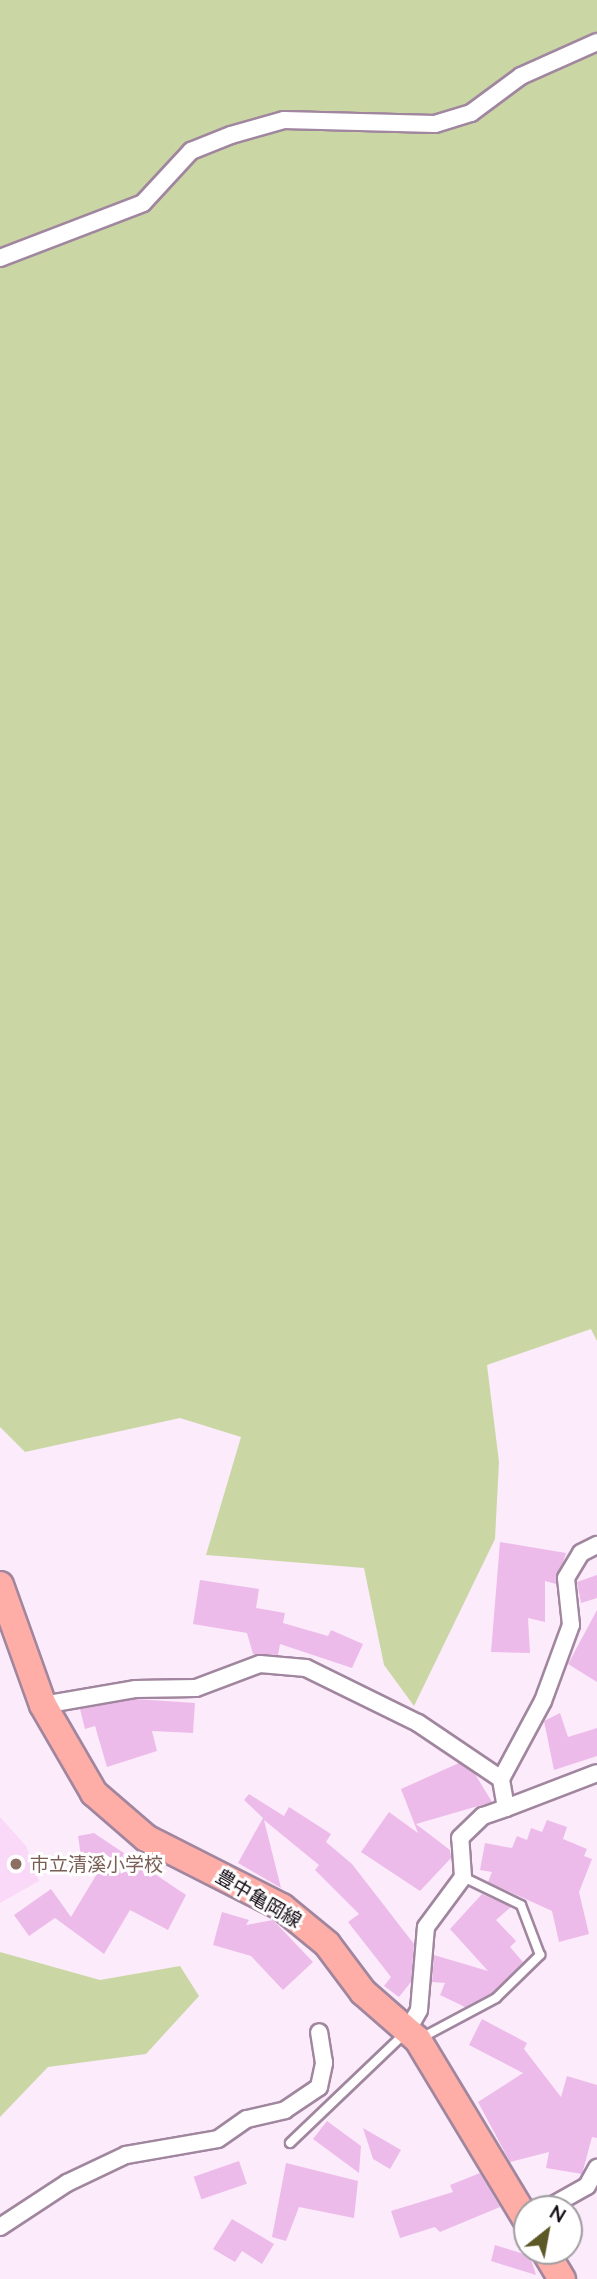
<!DOCTYPE html>
<html>
<head>
<meta charset="utf-8">
<style>
	body { margin:0 }
	#map { position:relative; width:597px; height:2279px; overflow:hidden; background:#fcebfb; font-family:Lato,"Noto Sans JP",sans-serif }
	div>[style] { position:absolute }
	[style*='--x'] { left:calc(var(--x)*1px); top:calc(var(--y)*1px); width:calc(var(--w)*1px); rotate:calc(var(--a)*1deg) }
	.built>* { inset:0; background:#fad8f8 }
	.green>* { inset:0; background:#cad7a5 }
	.building>* { inset:0; background:#edbbea; transform-origin:0 0 }
	.roads { filter:drop-shadow(2px 0 #a0869e) drop-shadow(-2px 0 #a0869e) drop-shadow(0 2px #a0869e) drop-shadow(0 -2px #a0869e) }
	.service>* { height:8px; margin:-4px; padding:0 4px; transform-origin:4px; border-radius:4px; background:#fff }
	.minor>* { height:16px; margin:-8px; padding:0 8px; transform-origin:8px; border-radius:8px; background:#fff }
	.primary>* { height:26px; margin:-13px; padding:0 13px; transform-origin:13px; border-radius:13px; background:#feada7 }
	.dots>* { width:19px; height:19px; translate:-50% -50%; box-sizing:border-box; border:4px solid #fff; border-radius:50% }
	span { translate:-50% -50%; white-space:nowrap; text-align:center; line-height:1.15; -webkit-text-stroke:6px #fff; paint-order:stroke }
	.education-label { font-size:19px; color:#785e54 }
	.left { translate:0 -50%; text-align:left }
	.street-label { font-size:19px; color:#130a13 }
	.north { position:absolute; left:513px; top:2195px; width:70px; height:70px; box-sizing:border-box; background:#fff; border:2px solid #a19da1; border-radius:50%; rotate:31deg; font-size:19px; font-weight:700; line-height:28px; text-align:center; color:#130a13 }
	.north::after { content:''; display:block; margin:auto; width:24px; height:32px; background:#5c5926; clip-path:polygon(50% 0,100% 100%,50% 72%,0 100%) }
</style>
</head>
<body>
<div id="map">
	<div class="built">
		<i style="clip-path:polygon(0 1817px,26px 1846px,39px 1881px,0 1903px)"></i>
	</div>
	<div class="green">
		<i style="clip-path:polygon(0 0,597px 0,597px 1341px,591px 1329px,487px 1365px,499px 1462px,495px 1539px,414px 1706px,384px 1665px,364px 1568px,206px 1555px,241px 1437px,180px 1418px,25px 1452px,0 1427px)"></i>
		<i style="clip-path:polygon(0 1952px,100px 1980px,180px 1966px,199px 1996px,146px 2054px,48px 2067px,0 2117px)"></i>
	</div>
	<div class="building">
		<i style="clip-path:polygon(500px 1542px,566px 1553px,556px 1584px,545px 1581px,545px 1622px,528px 1618px,530px 1653px,491px 1652px)"></i>
		<i style="clip-path:polygon(597px 1575px,597px 1598px,581px 1603px,577px 1582px)"></i>
		<i style="clip-path:polygon(200px 1580px,259px 1589px,256px 1608px,285px 1613px,283px 1623px,328px 1636px,331px 1630px,363px 1644px,352px 1668px,280px 1644px,278px 1655px,253px 1654px,247px 1633px,193px 1624px)"></i>
		<i style="clip-path:polygon(597px 1610px,597px 1682px,568px 1664px)"></i>
		<i style="clip-path:polygon(136px 1699px,195px 1703px,193px 1733px,152px 1731px,157px 1751px,107px 1767px,95px 1726px,85px 1729px,80px 1709px)"></i>
		<i style="clip-path:polygon(560px 1713px,568px 1737px,597px 1728px,597px 1756px,554px 1770px,544px 1721px)"></i>
		<i style="clip-path:polygon(459px 1763px,475px 1774px,492px 1802px,416px 1824px,450px 1850px,451px 1858px,420px 1891px,361px 1852px,389px 1812px,418px 1833px,401px 1789px)"></i>
		<i style="clip-path:polygon(249px 1794px,284px 1816px,289px 1807px,331px 1834px,326px 1842px,352px 1864px,414px 1944px,411px 1982px,399px 1997px,384px 1986px,391px 1977px,348px 1922px,359px 1914px,315px 1870px,319px 1865px,264px 1820px,281px 1888px,238px 1863px,263px 1818px,244px 1800px)"></i>
		<i style="clip-path:polygon(547px 1820px,567px 1827px,563px 1839px,587px 1849px,584px 1856px,592px 1859px,579px 1892px,589px 1934px,559px 1942px,552px 1911px,488px 1882px,492px 1872px,480px 1870px,485px 1843px,512px 1848px,517px 1836px,527px 1840px,531px 1828px,542px 1832px)"></i>
		<i style="clip-path:polygon(94px 1833px,186px 1895px,168px 1930px,130px 1910px,104px 1954px,55px 1918px,29px 1936px,14px 1915px,51px 1889px,71px 1917px,98px 1872px,83px 1869px,78px 1836px)"></i>
		<i style="clip-path:polygon(482px 1894px,511px 1907px,496px 1920px,516px 1941px,510px 1947px,523px 1962px,492px 1993px,465px 2007px,440px 1995px,445px 1983px,432px 1982px,434px 1955px,488px 1971px,450px 1929px)"></i>
		<i style="clip-path:polygon(222px 1912px,249px 1920px,246px 1925px,273px 1920px,313px 1962px,283px 1990px,251px 1956px,213px 1945px)"></i>
		<i style="clip-path:polygon(482px 2019px,527px 2043px,524px 2049px,561px 2097px,567px 2076px,597px 2085px,597px 2138px,592px 2137px,582px 2174px,546px 2168px,549px 2152px,510px 2162px,478px 2102px,523px 2073px,469px 2045px)"></i>
		<i style="clip-path:polygon(327px 2121px,361px 2146px,359px 2173px,313px 2139px)"></i>
		<i style="clip-path:polygon(363px 2128px,401px 2150px,390px 2169px,373px 2159px)"></i>
		<i style="left:239px;top:2161px;width:24px;height:48px;rotate:71deg"></i>
		<i style="clip-path:polygon(286px 2163px,358px 2181px,354px 2218px,299px 2207px,286px 2241px,272px 2237px)"></i>
		<i style="clip-path:polygon(480px 2173px,500px 2207px,440px 2232px,435px 2227px,400px 2238px,391px 2211px,453px 2192px,450px 2185px)"></i>
		<i style="clip-path:polygon(232px 2219px,274px 2244px,262px 2264px,242px 2251px,235px 2262px,213px 2249px)"></i>
		<i style="clip-path:polygon(495px 2245px,530px 2256px,536px 2275px,491px 2261px)"></i>
	</div>
	<div class="roads">
		<div class="service">
			<i style="--x:423;--y:2037;--w:83;--a:-28.1"></i>
			<i style="--x:496;--y:1998;--w:62;--a:-44.3"></i>
			<i style="--x:540;--y:1955;--w:53;--a:-110.8"></i>
			<i style="--x:521;--y:1905;--w:64;--a:-154.2"></i>
			<i style="--x:290;--y:2143;--w:158;--a:-43.7"></i>
		</div>
		<div class="minor">
			<i style="--x:0;--y:258;--w:153;--a:-21"></i>
			<i style="--x:143;--y:203;--w:71;--a:-47.3"></i>
			<i style="--x:191;--y:151;--w:43;--a:-21.8"></i>
			<i style="--x:231;--y:135;--w:55;--a:-15.8"></i>
			<i style="--x:284;--y:120;--w:151;--a:1.5"></i>
			<i style="--x:435;--y:124;--w:38;--a:-17"></i>
			<i style="--x:471;--y:113;--w:62;--a:-36.5"></i>
			<i style="--x:521;--y:76;--w:83;--a:-24.1"></i>
			<i style="--x:43;--y:1705;--w:93;--a:-9.9"></i>
			<i style="--x:135;--y:1689;--w:61;--a:-0.9"></i>
			<i style="--x:196;--y:1688;--w:68;--a:-20.6"></i>
			<i style="--x:260;--y:1664;--w:46;--a:5"></i>
			<i style="--x:306;--y:1668;--w:125;--a:26.2"></i>
			<i style="--x:418;--y:1723;--w:100;--a:34"></i>
			<i style="--x:506;--y:1808;--w:97;--a:-21"></i>
			<i style="--x:407;--y:2031;--w:24;--a:-60"></i>
			<i style="--x:419;--y:2010;--w:83;--a:-85.2"></i>
			<i style="--x:426;--y:1927;--w:62;--a:-53.5"></i>
			<i style="--x:463;--y:1877;--w:39;--a:-94"></i>
			<i style="--x:460;--y:1838;--w:32;--a:-44"></i>
			<i style="--x:483;--y:1816;--w:24;--a:-19"></i>
			<i style="--x:506;--y:1808;--w:29;--a:-100"></i>
			<i style="--x:501;--y:1779;--w:89;--a:-61.7"></i>
			<i style="--x:543;--y:1701;--w:81;--a:-69.8"></i>
			<i style="--x:571;--y:1625;--w:47;--a:-96.1"></i>
			<i style="--x:566;--y:1578;--w:29;--a:-59"></i>
			<i style="--x:581;--y:1553;--w:18;--a:-27"></i>
			<i style="--x:546;--y:2209;--w:47;--a:-29.3"></i>
			<i style="--x:587;--y:2186;--w:21;--a:-61"></i>
			<i style="--x:0;--y:2227;--w:80;--a:-33.3"></i>
			<i style="--x:67;--y:2183;--w:65;--a:-25.4"></i>
			<i style="--x:126;--y:2155;--w:93;--a:-9.9"></i>
			<i style="--x:218;--y:2139;--w:35;--a:-35"></i>
			<i style="--x:247;--y:2119;--w:39;--a:-13"></i>
			<i style="--x:285;--y:2110;--w:41;--a:-34.1"></i>
			<i style="--x:319;--y:2087;--w:25;--a:-78"></i>
			<i style="--x:324;--y:2063;--w:31;--a:-99"></i>
		</div>
		<div class="primary">
			<i style="--x:0;--y:1585;--w:127;--a:70.3"></i>
			<i style="--x:43;--y:1705;--w:102;--a:59.9"></i>
			<i style="--x:94;--y:1793;--w:69;--a:40.9"></i>
			<i style="--x:146;--y:1838;--w:153;--a:26.9"></i>
			<i style="--x:282;--y:1907;--w:58;--a:39.4"></i>
			<i style="--x:327;--y:1944;--w:60;--a:53.1"></i>
			<i style="--x:363;--y:1992;--w:73;--a:41.1"></i>
			<i style="--x:418;--y:2040;--w:211;--a:58.9"></i>
			<i style="--x:545;--y:2251;--w:33;--a:59"></i>
		</div>
	</div>
	<div class="dots">
		<i style="left:16px;top:1864px;background:#8d6e63"></i>
	</div>
	<div class="education-label">
		<span class="left" style="left:30px;top:1864px">市立清溪小学校</span>
	</div>
	<div class="street-label">
		<span style="left:259px;top:1898px;rotate:30deg">豊中亀岡線</span>
	</div>
	<div class="north">N</div>
</div>
</body>
</html>
